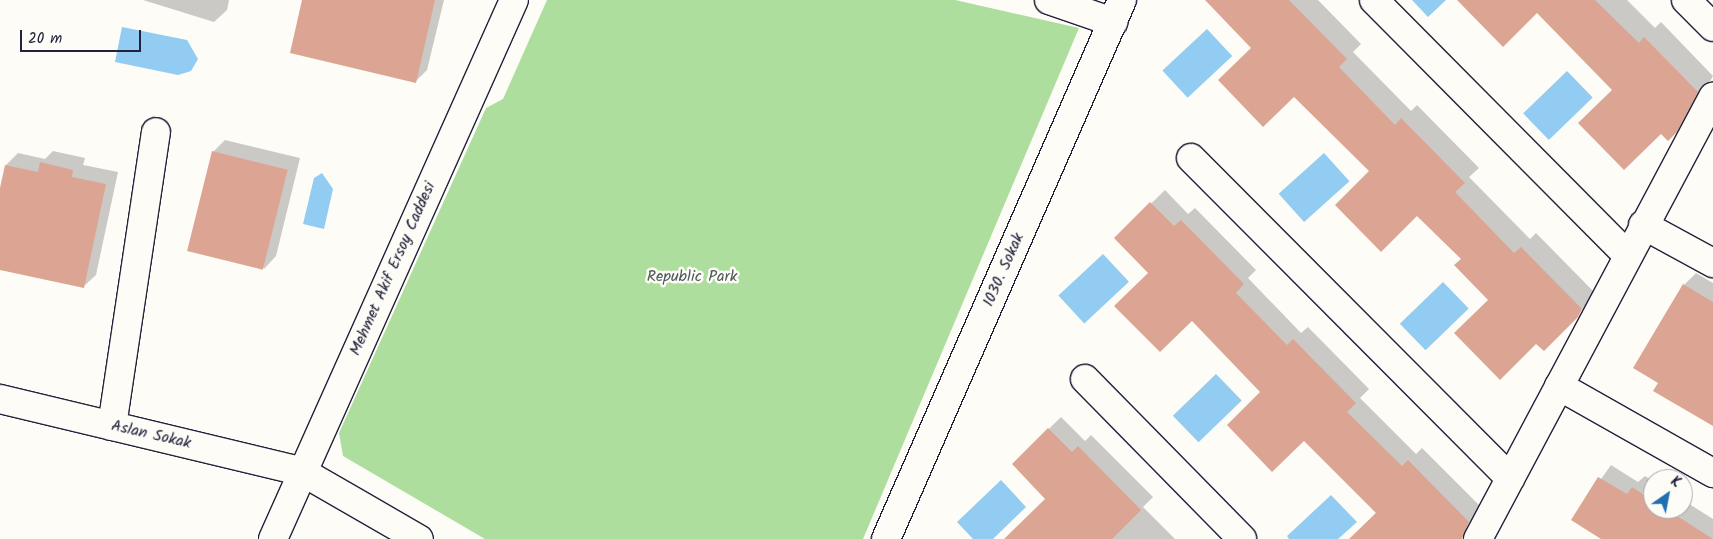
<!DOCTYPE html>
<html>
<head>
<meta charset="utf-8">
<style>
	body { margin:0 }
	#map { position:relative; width:1713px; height:539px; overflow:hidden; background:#fdfcf7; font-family:Kalam,sans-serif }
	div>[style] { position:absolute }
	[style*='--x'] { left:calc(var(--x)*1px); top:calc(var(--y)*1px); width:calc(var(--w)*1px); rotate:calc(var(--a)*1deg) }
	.green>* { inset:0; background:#aede9e }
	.water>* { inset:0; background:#92ccf2; transform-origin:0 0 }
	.shadow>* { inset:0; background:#0003 }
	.building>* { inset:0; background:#dca593; transform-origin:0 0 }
	.roads { filter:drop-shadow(1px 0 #22223b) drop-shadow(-1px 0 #22223b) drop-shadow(0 1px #22223b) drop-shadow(0 -1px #22223b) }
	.minor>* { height:28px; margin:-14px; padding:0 14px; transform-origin:14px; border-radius:14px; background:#fdfcf7 }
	span { translate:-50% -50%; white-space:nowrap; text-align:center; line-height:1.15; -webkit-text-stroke:5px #fdfcf7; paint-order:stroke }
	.street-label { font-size:16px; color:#22223b }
	.park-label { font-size:16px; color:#4c5a59 }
	.north { position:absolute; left:1643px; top:469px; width:50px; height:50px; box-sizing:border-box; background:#fdfcf7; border:1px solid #a5a5ac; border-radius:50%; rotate:33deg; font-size:14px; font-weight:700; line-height:20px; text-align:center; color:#22223b }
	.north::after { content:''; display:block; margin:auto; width:18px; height:22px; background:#1f6fb2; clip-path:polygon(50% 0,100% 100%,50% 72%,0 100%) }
	.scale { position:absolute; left:20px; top:30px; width:121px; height:22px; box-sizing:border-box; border:2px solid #22223b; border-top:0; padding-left:6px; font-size:15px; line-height:18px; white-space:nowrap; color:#22223b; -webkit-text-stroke:4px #fdfcf7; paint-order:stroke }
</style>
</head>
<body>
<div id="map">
	<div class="green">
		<i style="clip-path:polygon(547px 0,955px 0,1079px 28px,863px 539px,485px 539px,343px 456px,339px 433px,486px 108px,503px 99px)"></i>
	</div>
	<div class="water">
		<i style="clip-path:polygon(1412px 0,1446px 0,1428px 17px)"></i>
		<i style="clip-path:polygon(122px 27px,187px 40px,198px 59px,191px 71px,178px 75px,115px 62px)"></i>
		<i style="left:1207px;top:29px;width:37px;height:61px;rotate:47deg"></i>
		<i style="left:1567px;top:71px;width:37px;height:61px;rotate:46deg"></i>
		<i style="left:1324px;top:153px;width:38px;height:61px;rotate:48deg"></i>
		<i style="clip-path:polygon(322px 173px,333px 189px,324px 229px,303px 224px,314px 178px)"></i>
		<i style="left:1103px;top:254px;width:38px;height:61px;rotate:47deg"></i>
		<i style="left:1443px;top:282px;width:37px;height:60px;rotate:46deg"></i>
		<i style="left:1216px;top:374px;width:37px;height:60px;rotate:46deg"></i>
		<i style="clip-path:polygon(1001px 480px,1026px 507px,993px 539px,973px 539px,957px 522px)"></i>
		<i style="clip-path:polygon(1331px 495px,1357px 522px,1338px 539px,1289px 539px,1287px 536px)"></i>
	</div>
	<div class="shadow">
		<i style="clip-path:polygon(143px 0,229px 0,227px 10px,214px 22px)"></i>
		<i style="clip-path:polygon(303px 0,444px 0,427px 70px,415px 82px)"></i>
		<i style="clip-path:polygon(1232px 0,1318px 0,1361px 44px,1353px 52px,1411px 111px,1417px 105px,1479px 168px,1469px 177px,1530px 239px,1536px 233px,1596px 294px,1559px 335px,1490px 299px,1462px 259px,1370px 171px,1253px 47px)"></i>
		<i style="clip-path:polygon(1459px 0,1627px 0,1655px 28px,1661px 22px,1713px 76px,1692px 114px,1668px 139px,1537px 11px)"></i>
		<i style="clip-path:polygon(225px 140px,300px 158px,276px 256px,264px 269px,213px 152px)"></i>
		<i style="clip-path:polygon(53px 151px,85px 158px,83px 165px,118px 172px,96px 275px,83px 287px,0 269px,0 194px,6px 165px,18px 153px,45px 159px)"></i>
		<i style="clip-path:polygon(1165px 190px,1188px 214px,1195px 208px,1256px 270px,1248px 278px,1301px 333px,1308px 327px,1369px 389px,1360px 398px,1416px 454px,1422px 448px,1482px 508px,1454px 539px,1350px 539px,1377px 512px,1116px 238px)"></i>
		<i style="clip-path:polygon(1696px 273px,1713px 283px,1713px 425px,1660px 382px,1684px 285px)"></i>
		<i style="clip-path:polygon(1061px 417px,1085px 441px,1091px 435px,1153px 497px,1143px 507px,1175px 539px,1021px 539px,1047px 499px,1013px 464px)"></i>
		<i style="clip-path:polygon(1611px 465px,1638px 482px,1645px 476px,1653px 481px,1653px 509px,1683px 509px,1683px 500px,1713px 519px,1713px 539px,1603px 539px,1572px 520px)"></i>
	</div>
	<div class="building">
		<i style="clip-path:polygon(302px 0,435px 0,416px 83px,290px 53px)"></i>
		<i style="clip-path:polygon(1205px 0,1289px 0,1347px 59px,1339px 67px,1395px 125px,1401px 118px,1465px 183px,1455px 192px,1514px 253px,1521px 247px,1582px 309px,1578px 317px,1544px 351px,1536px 344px,1500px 380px,1454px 333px,1488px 300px,1454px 265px,1461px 259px,1417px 216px,1381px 252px,1335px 205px,1369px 171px,1294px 97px,1263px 127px,1218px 80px,1251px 48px)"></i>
		<i style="clip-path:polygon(1457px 0,1595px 0,1639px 43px,1644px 37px,1698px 92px,1677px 132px,1668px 141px,1661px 134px,1624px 170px,1578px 123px,1612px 90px,1537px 13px,1503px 47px)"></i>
		<i style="left:212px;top:151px;width:78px;height:103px;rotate:14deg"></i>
		<i style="clip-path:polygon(40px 162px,73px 170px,72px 177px,106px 184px,84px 288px,0 270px,0 188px,5px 165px,38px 172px)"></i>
		<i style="clip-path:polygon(1150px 202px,1174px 226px,1181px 220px,1244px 284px,1236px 293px,1287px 345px,1293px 339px,1356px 403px,1347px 412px,1402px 466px,1408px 460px,1469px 522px,1462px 539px,1349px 539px,1376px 513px,1304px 441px,1272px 472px,1227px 425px,1260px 392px,1192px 321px,1160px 352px,1114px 306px,1148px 273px,1114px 238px)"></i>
		<i style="clip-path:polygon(1683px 284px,1713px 302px,1713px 426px,1653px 391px,1658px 383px,1633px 368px)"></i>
		<i style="clip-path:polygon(1048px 428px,1072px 452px,1078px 446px,1141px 510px,1112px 539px,1004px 539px,1045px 499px,1012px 464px)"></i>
		<i style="clip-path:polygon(1598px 477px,1627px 494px,1632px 487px,1653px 501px,1653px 509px,1666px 509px,1713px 539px,1601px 539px,1571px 520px)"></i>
	</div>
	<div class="roads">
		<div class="minor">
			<i style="--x:1049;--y:0;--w:68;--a:19"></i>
			<i style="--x:1374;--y:0;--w:359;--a:45.2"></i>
			<i style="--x:1686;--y:0;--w:38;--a:45"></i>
			<i style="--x:1191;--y:158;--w:452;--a:45.1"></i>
			<i style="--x:1643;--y:225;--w:80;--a:28.5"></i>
			<i style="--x:1085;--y:379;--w:224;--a:45.5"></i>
			<i style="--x:1559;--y:386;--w:177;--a:29.5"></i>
			<i style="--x:0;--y:399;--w:309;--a:13.5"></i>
			<i style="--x:301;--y:471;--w:136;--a:30"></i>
			<i style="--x:112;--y:426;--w:297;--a:-81.5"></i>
			<i style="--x:273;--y:539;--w:590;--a:-65.91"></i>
			<i style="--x:886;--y:539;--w:588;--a:-66.35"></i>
			<i style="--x:1478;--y:539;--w:501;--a:-62"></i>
		</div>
	</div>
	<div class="street-label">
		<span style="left:393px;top:269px;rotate:-66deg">Mehmet Akif Ersoy Caddesi</span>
		<span style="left:1004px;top:270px;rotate:-66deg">1030. Sokak</span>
		<span style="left:151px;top:435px;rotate:13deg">Aslan Sokak</span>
	</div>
	<div class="park-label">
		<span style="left:692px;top:277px">Republic Park</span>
	</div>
	<div class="north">K</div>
	<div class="scale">20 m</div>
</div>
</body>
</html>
